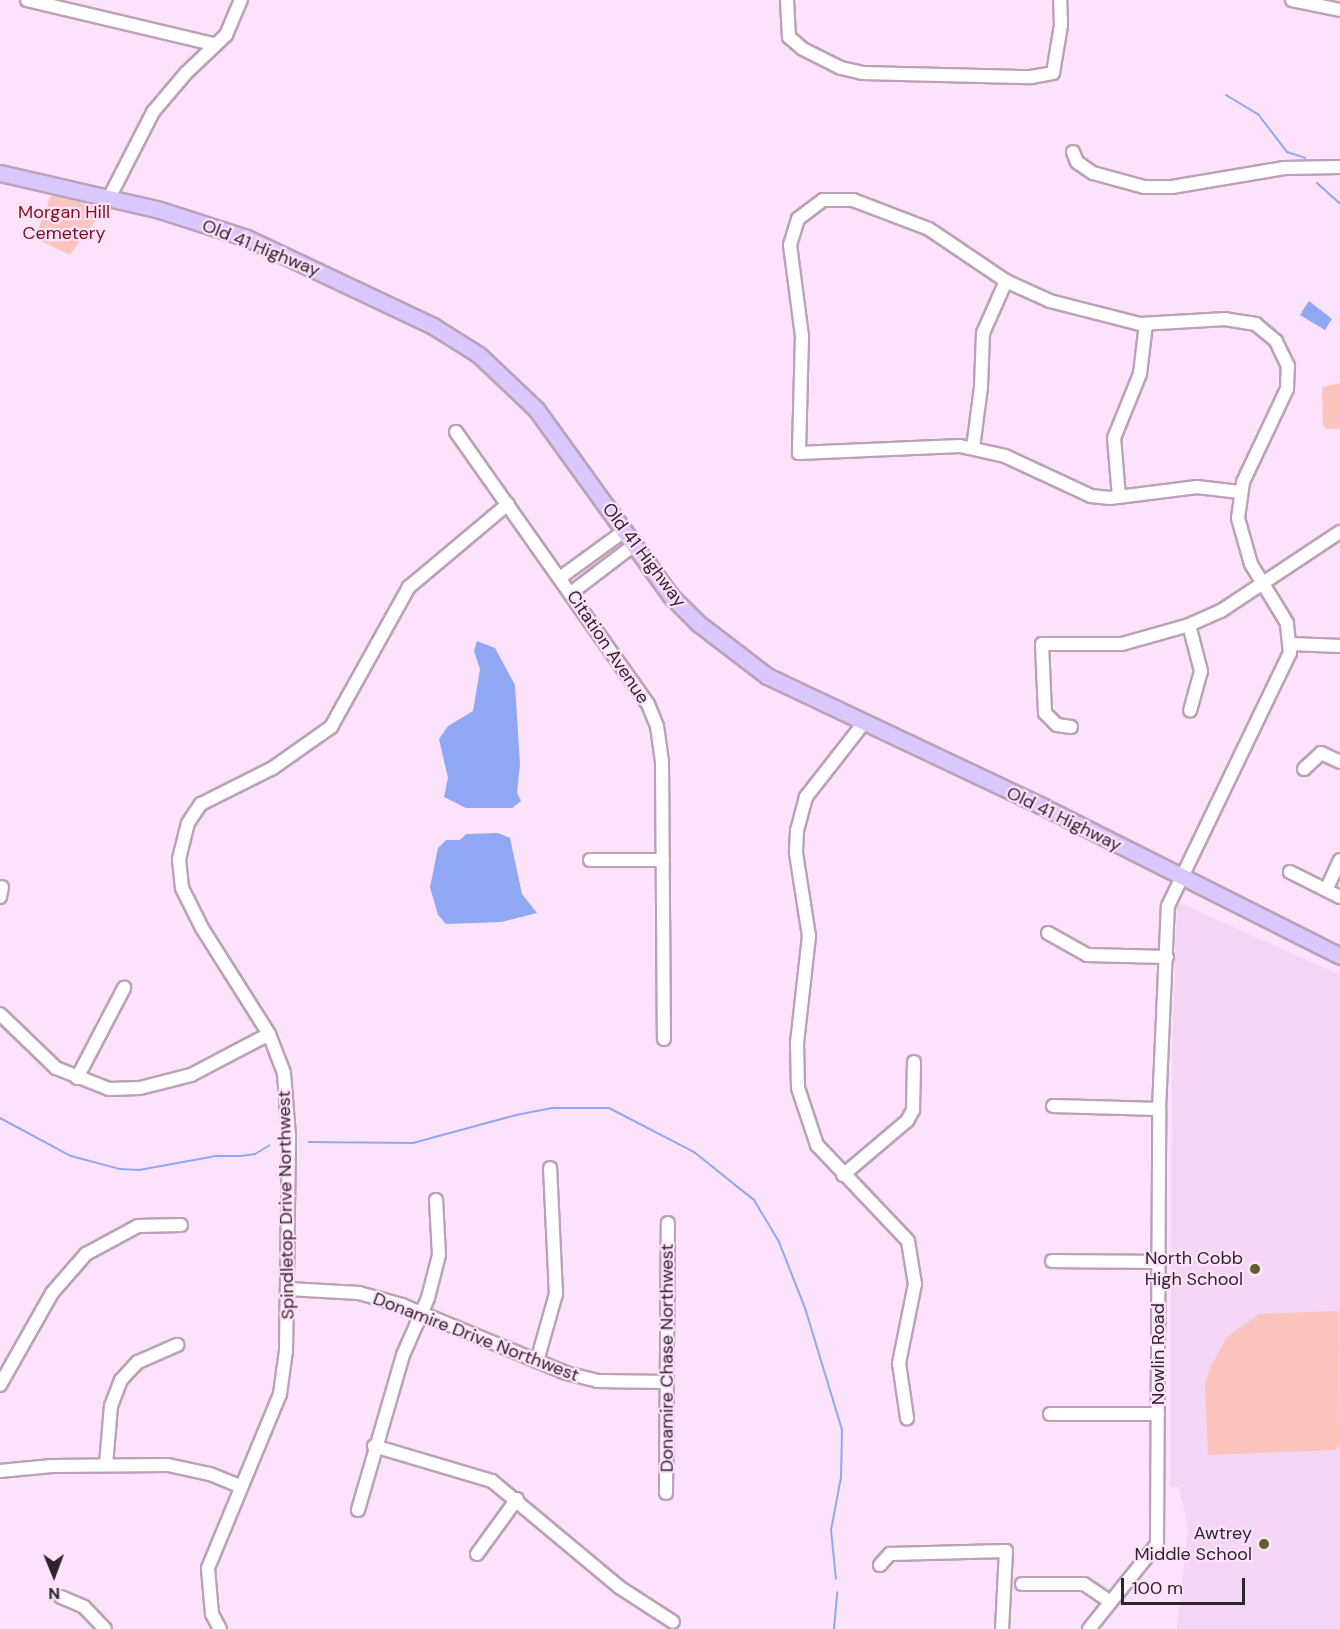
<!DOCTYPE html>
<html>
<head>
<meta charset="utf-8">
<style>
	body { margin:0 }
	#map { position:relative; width:1340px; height:1629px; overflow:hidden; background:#fce2fa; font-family:"DM Sans",sans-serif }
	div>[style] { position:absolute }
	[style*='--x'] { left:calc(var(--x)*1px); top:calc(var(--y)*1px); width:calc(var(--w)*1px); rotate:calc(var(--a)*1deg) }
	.built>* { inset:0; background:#f4d5f3 }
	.green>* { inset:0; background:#fcc4be }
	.water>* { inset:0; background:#90a7f4 }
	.stream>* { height:2px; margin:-1px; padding:0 1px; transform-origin:1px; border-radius:1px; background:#90a7f4 }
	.roads { filter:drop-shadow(2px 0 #bba2b9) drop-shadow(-2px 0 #bba2b9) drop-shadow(0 2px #bba2b9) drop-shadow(0 -2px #bba2b9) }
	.minor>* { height:12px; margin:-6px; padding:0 6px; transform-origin:6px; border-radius:6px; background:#fff }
	.major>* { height:15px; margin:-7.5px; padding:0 7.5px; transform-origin:7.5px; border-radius:7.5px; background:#dac7fe }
	.dots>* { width:16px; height:16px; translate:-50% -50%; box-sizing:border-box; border:3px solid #fce2fa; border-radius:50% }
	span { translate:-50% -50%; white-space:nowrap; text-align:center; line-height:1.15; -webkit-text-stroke:4.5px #fce2fa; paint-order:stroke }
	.park-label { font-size:18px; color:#800e16 }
	.street-label { font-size:18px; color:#2d242d }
	.poi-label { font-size:18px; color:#2d242d }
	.right { translate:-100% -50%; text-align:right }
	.north { position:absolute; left:24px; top:1545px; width:60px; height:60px; -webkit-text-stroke:4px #fce2fa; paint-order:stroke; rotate:179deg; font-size:16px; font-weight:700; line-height:24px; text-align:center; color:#2d242d }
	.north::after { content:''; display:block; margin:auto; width:21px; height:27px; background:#2d242d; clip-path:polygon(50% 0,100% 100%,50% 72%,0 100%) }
	.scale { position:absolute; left:1121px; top:1578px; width:124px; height:27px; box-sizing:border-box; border:3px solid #2d242d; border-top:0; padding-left:8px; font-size:18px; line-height:21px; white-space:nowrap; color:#2d242d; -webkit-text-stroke:4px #fce2fa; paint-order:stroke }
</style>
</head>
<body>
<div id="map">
	<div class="built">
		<i style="clip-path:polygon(1177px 902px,1340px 975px,1340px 1629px,1177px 1629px,1188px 1528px,1179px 1487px,1170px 1486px,1172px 1051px)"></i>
	</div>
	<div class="green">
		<i style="clip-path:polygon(51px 195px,104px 209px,70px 255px,35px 238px)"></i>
		<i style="clip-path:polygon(1340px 383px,1340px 429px,1327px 429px,1323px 425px,1322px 387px)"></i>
		<i style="clip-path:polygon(1339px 1311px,1340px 1444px,1335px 1450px,1208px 1455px,1205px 1384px,1211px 1366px,1227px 1337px,1259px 1314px)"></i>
	</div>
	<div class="water">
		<i style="clip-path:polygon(1309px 301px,1332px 319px,1325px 330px,1300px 315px)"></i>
		<i style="clip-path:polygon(477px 641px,495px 648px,515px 685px,520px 764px,517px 793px,521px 801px,512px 808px,466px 808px,444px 797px,448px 778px,439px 739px,448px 726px,473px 711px,480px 669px,474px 651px)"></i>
		<i style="clip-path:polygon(498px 833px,510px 838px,522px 894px,537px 913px,501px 922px,446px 924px,438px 915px,430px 887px,438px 848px,446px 840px,460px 840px,466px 834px)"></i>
	</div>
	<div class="stream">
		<i style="--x:1226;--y:95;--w:37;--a:31"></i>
		<i style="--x:1258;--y:114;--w:48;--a:52.7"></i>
		<i style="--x:1287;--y:152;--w:19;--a:18"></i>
		<i style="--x:1317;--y:183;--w:31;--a:42"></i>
		<i style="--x:0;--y:1118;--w:81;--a:28.2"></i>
		<i style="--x:71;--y:1156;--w:51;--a:14.9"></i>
		<i style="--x:120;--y:1169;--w:19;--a:3"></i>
		<i style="--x:139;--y:1170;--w:78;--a:-10.3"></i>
		<i style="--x:216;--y:1156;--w:25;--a:0"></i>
		<i style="--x:241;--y:1156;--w:14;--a:-8"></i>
		<i style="--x:255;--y:1154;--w:17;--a:-31"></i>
		<i style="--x:309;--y:1142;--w:104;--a:0.6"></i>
		<i style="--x:413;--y:1143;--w:107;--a:-15.2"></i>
		<i style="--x:516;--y:1115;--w:38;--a:-11"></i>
		<i style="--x:553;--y:1108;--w:56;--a:0"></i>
		<i style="--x:609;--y:1108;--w:96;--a:27.4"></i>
		<i style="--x:694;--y:1152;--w:77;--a:38.7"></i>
		<i style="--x:754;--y:1200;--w:49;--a:59.2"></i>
		<i style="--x:779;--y:1242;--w:71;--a:68.5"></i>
		<i style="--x:805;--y:1308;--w:127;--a:73.1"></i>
		<i style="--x:842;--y:1430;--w:47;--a:91.2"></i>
		<i style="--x:841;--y:1477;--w:54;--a:100.7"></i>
		<i style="--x:831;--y:1530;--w:49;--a:84.2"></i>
		<i style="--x:834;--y:1629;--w:37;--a:-85"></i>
	</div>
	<div class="roads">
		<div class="minor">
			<i style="--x:27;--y:0;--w:191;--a:13.3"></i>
			<i style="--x:787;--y:0;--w:37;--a:87"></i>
			<i style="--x:789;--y:37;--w:18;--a:41"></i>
			<i style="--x:803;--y:49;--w:42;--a:26.6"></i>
			<i style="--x:841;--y:68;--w:22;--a:13"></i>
			<i style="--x:862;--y:73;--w:169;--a:1.4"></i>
			<i style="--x:1031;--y:77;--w:22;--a:-10"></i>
			<i style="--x:1053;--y:73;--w:49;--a:-80.5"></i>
			<i style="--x:1061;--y:25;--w:25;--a:-92"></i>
			<i style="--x:1292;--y:0;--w:49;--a:11.8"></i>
			<i style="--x:1073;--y:152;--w:11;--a:68"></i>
			<i style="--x:1077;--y:162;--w:19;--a:35"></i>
			<i style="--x:1093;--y:173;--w:53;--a:15.4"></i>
			<i style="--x:1144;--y:187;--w:28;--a:0"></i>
			<i style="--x:1172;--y:187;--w:114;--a:-9.6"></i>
			<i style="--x:1284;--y:168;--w:56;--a:-1"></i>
			<i style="--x:109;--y:198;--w:97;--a:-62.9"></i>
			<i style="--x:153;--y:112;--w:51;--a:-49.8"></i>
			<i style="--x:186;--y:73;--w:55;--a:-43.5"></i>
			<i style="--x:226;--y:35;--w:38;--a:-67"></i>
			<i style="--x:456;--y:432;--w:333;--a:54.8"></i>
			<i style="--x:648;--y:704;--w:24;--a:68"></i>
			<i style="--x:657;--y:726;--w:36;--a:82"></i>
			<i style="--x:662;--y:762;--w:277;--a:89.6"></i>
			<i style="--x:973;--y:448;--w:62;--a:-82.5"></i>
			<i style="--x:981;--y:387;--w:54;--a:-87.9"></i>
			<i style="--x:983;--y:333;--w:57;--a:-66.1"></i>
			<i style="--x:1119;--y:497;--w:59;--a:-94.8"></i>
			<i style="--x:1114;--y:438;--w:69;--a:-67.9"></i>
			<i style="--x:1140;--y:374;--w:50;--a:-83.2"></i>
			<i style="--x:561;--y:577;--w:77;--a:-36"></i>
			<i style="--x:571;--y:593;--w:78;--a:-37.2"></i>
			<i style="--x:1189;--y:625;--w:48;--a:75.4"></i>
			<i style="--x:1201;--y:671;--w:41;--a:105.4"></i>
			<i style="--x:1291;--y:644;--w:49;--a:2.3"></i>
			<i style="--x:863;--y:724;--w:93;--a:128"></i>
			<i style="--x:806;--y:797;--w:35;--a:105"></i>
			<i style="--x:797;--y:831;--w:22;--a:93"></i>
			<i style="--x:796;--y:853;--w:84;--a:81.1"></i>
			<i style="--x:809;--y:936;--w:108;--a:96.4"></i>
			<i style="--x:797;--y:1043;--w:45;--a:88.7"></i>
			<i style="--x:798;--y:1088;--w:60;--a:71.6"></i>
			<i style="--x:817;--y:1145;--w:132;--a:46.5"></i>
			<i style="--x:908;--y:1241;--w:44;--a:80.8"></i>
			<i style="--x:915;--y:1284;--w:81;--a:101.4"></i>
			<i style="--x:899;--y:1363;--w:56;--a:81.7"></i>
			<i style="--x:1071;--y:727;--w:14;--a:-172"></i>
			<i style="--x:1057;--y:725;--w:17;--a:-135"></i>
			<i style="--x:1045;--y:713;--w:69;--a:-92.5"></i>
			<i style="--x:1042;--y:644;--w:80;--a:0"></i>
			<i style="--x:1122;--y:644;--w:70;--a:-15.8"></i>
			<i style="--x:1189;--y:625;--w:35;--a:-24"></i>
			<i style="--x:1221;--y:611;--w:143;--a:-33.6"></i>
			<i style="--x:1304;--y:769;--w:23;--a:-43"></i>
			<i style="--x:1321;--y:753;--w:21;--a:25"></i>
			<i style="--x:590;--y:860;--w:73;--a:0"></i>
			<i style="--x:1290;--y:872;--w:56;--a:26.6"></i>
			<i style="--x:1326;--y:890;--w:33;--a:-65"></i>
			<i style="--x:0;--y:897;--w:10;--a:-79"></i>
			<i style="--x:1048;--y:933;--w:45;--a:29.4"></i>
			<i style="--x:1087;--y:955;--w:80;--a:1.4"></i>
			<i style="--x:0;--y:1014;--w:78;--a:44"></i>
			<i style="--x:56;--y:1068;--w:57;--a:21.6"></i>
			<i style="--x:109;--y:1089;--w:31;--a:-2"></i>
			<i style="--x:140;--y:1088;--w:53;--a:-14.3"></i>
			<i style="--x:191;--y:1075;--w:88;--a:-27.7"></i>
			<i style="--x:77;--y:1078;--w:102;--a:-62.4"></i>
			<i style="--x:1053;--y:1106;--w:106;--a:1.6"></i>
			<i style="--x:843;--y:1175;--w:84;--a:-40.2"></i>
			<i style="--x:907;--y:1121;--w:13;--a:-61"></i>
			<i style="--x:913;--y:1110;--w:48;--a:-88.8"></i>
			<i style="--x:1052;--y:1261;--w:107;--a:0.5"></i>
			<i style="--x:288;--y:1289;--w:71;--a:3.2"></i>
			<i style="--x:359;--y:1293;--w:45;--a:15.6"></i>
			<i style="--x:402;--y:1305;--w:178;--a:22.5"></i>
			<i style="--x:566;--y:1373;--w:32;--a:14"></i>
			<i style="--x:597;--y:1381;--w:68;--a:0.8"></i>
			<i style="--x:537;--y:1361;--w:70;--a:-74.2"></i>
			<i style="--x:556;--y:1294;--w:126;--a:-92.7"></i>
			<i style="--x:0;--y:1385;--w:106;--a:-60.5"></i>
			<i style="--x:52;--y:1293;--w:52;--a:-48.9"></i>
			<i style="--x:86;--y:1254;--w:59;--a:-28.3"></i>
			<i style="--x:138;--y:1226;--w:43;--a:-1.3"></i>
			<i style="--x:1050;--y:1414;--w:108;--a:0"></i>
			<i style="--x:374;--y:1446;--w:123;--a:16.5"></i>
			<i style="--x:492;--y:1481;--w:165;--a:39.8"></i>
			<i style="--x:619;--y:1587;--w:64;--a:32.9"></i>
			<i style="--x:106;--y:1465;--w:59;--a:-85.2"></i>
			<i style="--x:111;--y:1406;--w:28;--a:-69"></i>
			<i style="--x:121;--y:1380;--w:25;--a:-47"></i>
			<i style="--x:138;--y:1362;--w:43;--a:-23.6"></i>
			<i style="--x:0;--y:1471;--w:52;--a:-5.5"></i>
			<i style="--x:52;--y:1466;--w:116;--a:-0.5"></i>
			<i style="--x:168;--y:1465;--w:43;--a:12.1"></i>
			<i style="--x:210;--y:1474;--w:31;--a:22"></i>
			<i style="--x:666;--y:1493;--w:270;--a:-89.6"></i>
			<i style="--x:358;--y:1510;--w:161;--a:-73.8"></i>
			<i style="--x:403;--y:1355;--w:62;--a:-66.3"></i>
			<i style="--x:428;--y:1298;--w:44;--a:-75.7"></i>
			<i style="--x:439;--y:1255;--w:55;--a:-93.1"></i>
			<i style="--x:477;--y:1554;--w:68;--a:-54"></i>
			<i style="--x:880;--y:1565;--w:15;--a:-48"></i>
			<i style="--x:890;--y:1554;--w:116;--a:-1.5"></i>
			<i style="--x:1006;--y:1551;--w:78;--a:92.9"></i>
			<i style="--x:1022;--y:1584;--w:62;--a:0"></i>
			<i style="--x:1084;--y:1584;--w:32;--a:34"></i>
			<i style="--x:61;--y:1597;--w:25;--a:23"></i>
			<i style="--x:84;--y:1607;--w:30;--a:46"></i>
			<i style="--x:220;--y:1629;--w:17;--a:-118"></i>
			<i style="--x:212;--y:1614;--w:46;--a:-95"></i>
			<i style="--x:208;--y:1568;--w:188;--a:-67.5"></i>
			<i style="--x:280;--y:1394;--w:43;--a:-82.1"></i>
			<i style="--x:286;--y:1351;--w:214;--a:-89.2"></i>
			<i style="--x:289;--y:1137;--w:64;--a:-94.5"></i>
			<i style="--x:284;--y:1073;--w:42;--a:-111"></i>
			<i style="--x:269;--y:1034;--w:125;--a:-122.3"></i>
			<i style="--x:202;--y:928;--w:45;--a:-116.6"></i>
			<i style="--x:182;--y:888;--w:29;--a:-96"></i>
			<i style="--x:179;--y:859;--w:37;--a:-76"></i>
			<i style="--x:188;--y:823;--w:23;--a:-56"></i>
			<i style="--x:201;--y:804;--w:80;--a:-26.6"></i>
			<i style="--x:273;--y:768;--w:71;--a:-35.3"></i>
			<i style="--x:331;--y:727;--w:160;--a:-60.9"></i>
			<i style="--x:409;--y:587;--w:129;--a:-40"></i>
			<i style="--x:1089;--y:1629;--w:109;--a:-51.3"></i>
			<i style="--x:1157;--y:1544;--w:435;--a:-89.7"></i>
			<i style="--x:1159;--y:1109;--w:203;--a:-87.5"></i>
			<i style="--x:1168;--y:906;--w:281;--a:-64.3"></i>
			<i style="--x:1290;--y:653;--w:30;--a:-96"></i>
			<i style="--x:1287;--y:623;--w:69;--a:-121.4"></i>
			<i style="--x:1251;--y:564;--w:48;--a:-105.8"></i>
			<i style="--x:1238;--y:518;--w:36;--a:-82"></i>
			<i style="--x:1243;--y:482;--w:103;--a:-64.7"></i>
			<i style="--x:1287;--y:389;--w:23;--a:-88"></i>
			<i style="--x:1288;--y:366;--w:28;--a:-116"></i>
			<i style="--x:1276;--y:341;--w:26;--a:-140"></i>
			<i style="--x:1256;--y:324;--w:30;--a:-171"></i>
			<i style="--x:1226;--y:319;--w:86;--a:176.7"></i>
			<i style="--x:1140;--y:324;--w:93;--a:-165.7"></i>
			<i style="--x:1050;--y:301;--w:48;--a:-155.6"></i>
			<i style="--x:1006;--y:281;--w:93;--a:-146"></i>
			<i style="--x:929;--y:229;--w:81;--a:-159.1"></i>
			<i style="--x:853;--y:200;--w:30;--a:180"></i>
			<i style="--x:823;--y:200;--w:31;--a:143"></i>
			<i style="--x:798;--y:219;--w:27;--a:107"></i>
			<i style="--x:790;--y:245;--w:92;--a:82.5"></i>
			<i style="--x:802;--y:336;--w:117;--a:91.5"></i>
			<i style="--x:799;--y:453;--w:161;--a:-2.5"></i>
			<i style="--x:960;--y:446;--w:46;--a:12.5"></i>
			<i style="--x:1005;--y:456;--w:95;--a:24.9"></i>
			<i style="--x:1091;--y:496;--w:19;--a:6"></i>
			<i style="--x:1110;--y:498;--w:88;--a:-7.2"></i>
			<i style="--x:1197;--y:487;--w:43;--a:6.6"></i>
		</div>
		<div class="major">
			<i style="--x:0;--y:173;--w:164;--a:13"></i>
			<i style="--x:160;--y:210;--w:91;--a:17.8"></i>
			<i style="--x:247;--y:238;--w:206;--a:25.3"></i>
			<i style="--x:433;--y:326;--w:54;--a:32.2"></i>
			<i style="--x:479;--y:355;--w:79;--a:43.5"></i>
			<i style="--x:536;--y:409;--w:231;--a:54.2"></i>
			<i style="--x:671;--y:596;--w:38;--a:45"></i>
			<i style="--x:698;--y:623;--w:87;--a:37.5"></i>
			<i style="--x:767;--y:676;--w:302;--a:25.3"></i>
			<i style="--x:1040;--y:805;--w:336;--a:26.7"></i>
		</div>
	</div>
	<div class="dots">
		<i style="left:1255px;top:1269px;background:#5c5e2b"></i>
		<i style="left:1264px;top:1544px;background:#5c5e2b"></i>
	</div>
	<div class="park-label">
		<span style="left:64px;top:223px">Morgan Hill<br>Cemetery</span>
	</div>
	<div class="street-label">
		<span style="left:261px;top:248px;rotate:22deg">Old 41 Highway</span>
		<span style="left:644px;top:555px;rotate:53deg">Old 41 Highway</span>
		<span style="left:608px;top:647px;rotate:56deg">Citation Avenue</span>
		<span style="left:1064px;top:819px;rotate:26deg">Old 41 Highway</span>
		<span style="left:286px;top:1205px;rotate:-91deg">Spindletop Drive Northwest</span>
		<span style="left:476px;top:1337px;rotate:21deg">Donamire Drive Northwest</span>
		<span style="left:1158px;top:1354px;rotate:-90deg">Nowlin Road</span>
		<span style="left:667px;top:1358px;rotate:-90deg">Donamire Chase Northwest</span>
	</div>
	<div class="poi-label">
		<span class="right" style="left:1243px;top:1269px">North Cobb<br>High School</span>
		<span class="right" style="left:1252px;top:1544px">Awtrey<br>Middle School</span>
	</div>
	<div class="north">N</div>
	<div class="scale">100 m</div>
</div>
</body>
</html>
